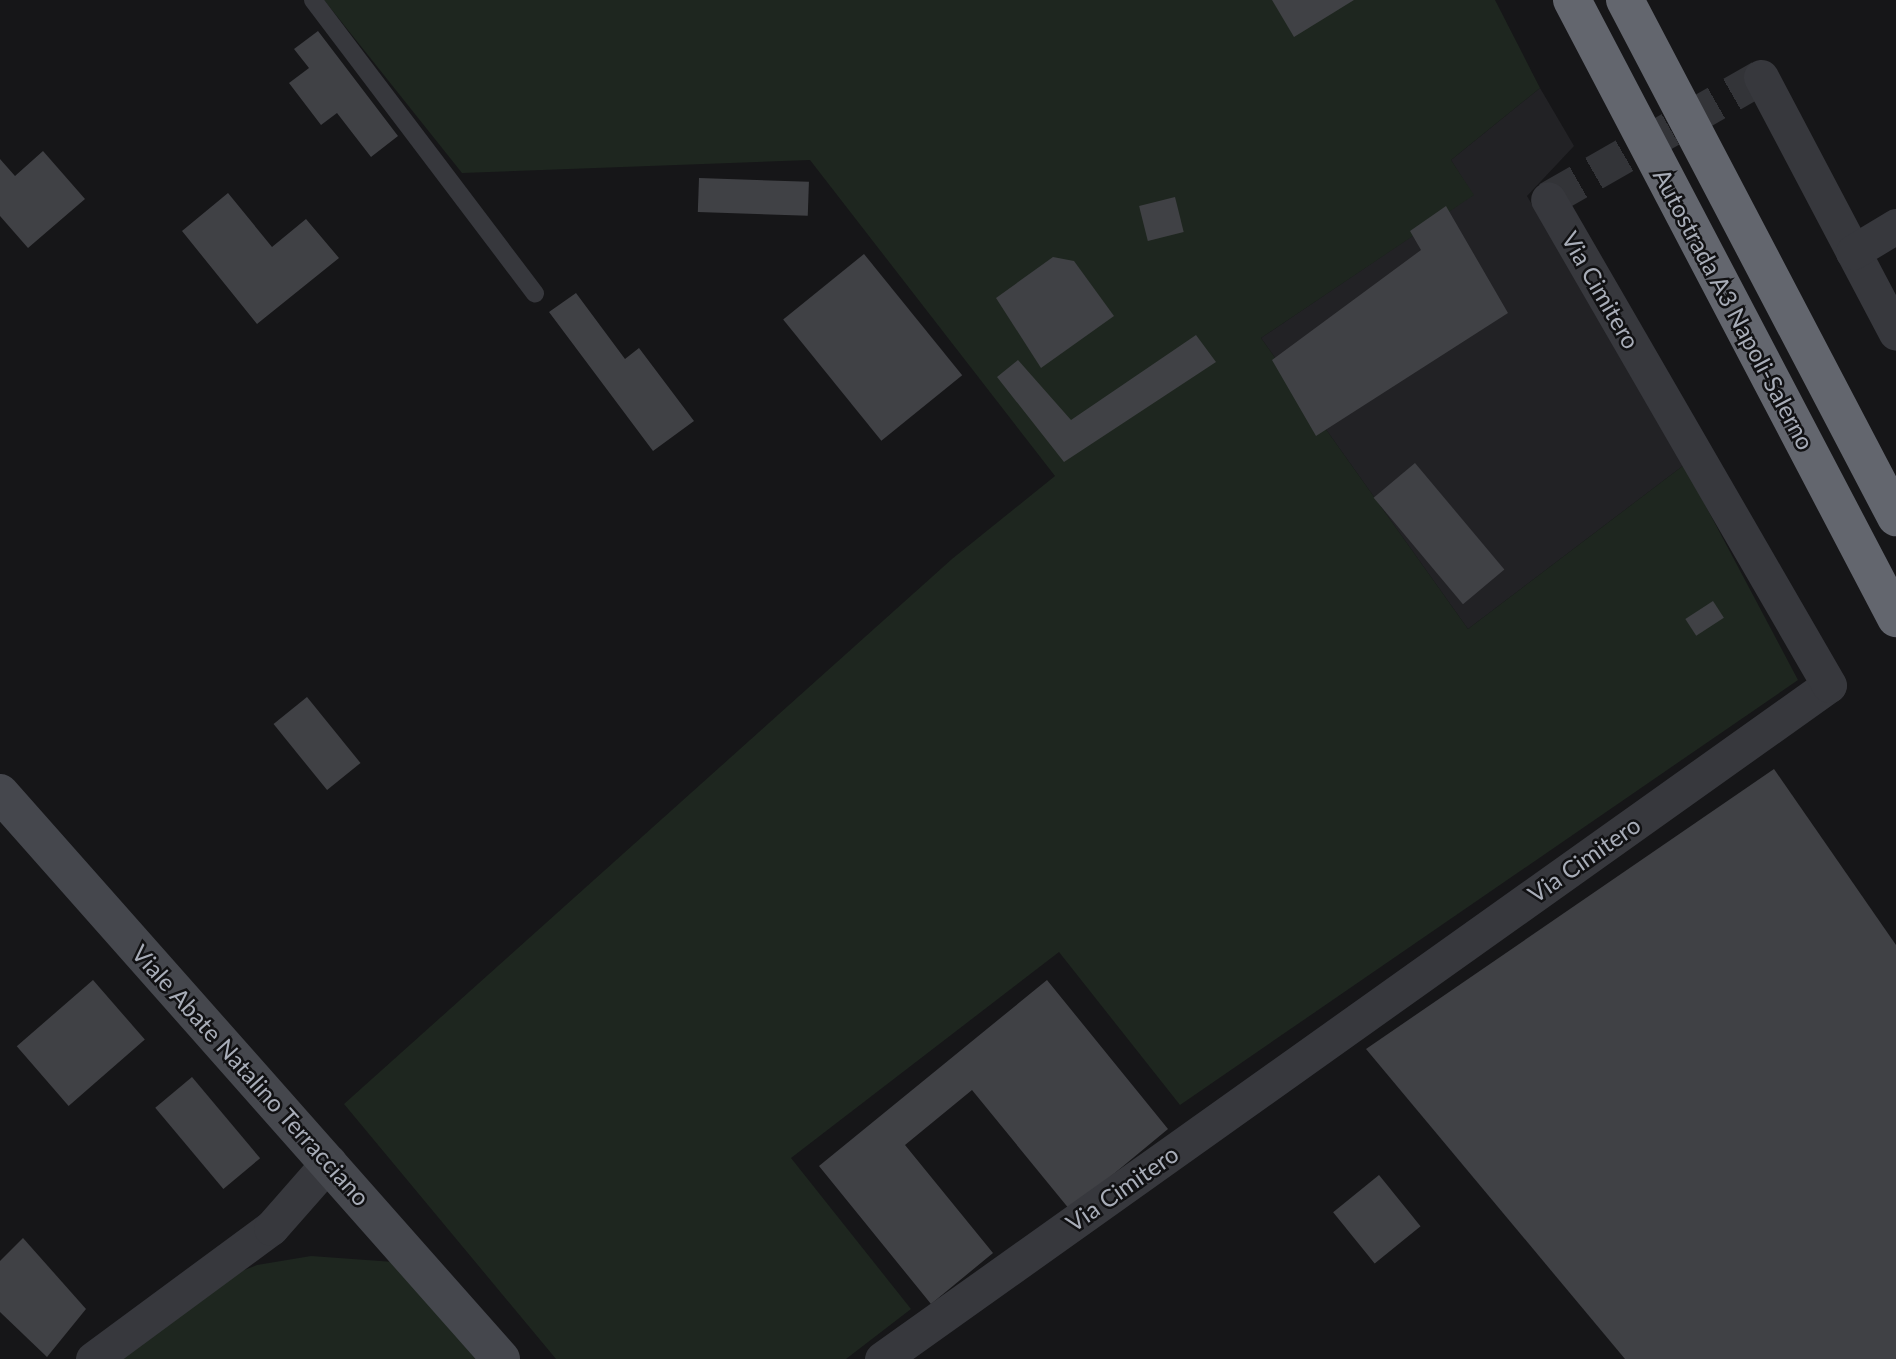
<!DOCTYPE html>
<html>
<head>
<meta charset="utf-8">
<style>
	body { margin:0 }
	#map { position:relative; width:1896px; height:1359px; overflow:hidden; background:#161618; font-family:Lato,sans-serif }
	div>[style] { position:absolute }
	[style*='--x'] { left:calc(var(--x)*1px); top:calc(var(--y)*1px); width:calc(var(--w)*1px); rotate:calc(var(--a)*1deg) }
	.built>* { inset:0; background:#222225 }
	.green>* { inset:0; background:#1e261f }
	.building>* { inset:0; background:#404145; transform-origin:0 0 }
	.street-tunnel>* { height:35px; margin-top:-17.5px; transform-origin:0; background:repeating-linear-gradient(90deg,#333438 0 35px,transparent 0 53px) }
	.lane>* { height:18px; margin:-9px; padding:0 9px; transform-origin:9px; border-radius:9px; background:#37383d }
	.street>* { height:35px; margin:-17.5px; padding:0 17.5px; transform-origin:17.5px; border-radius:17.5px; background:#37383d }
	.secondary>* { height:38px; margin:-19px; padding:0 19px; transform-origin:19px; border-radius:19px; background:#45474d }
	.highway>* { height:38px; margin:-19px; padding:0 19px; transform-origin:19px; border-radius:19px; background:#63666e }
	span { translate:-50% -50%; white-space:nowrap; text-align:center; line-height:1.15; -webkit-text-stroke:5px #111113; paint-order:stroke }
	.street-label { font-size:24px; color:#a8adb8 }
</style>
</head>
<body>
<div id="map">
	<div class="built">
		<i style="clip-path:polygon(1540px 88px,1574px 146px,1527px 196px,1684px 465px,1468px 629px,1261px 338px,1473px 195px,1451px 160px)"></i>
	</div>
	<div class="green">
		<i style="clip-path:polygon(324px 0,1495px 0,1540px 88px,1451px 160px,1474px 195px,1261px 338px,1468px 629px,1684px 465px,1798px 680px,1180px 1105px,1059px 952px,791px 1158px,911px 1309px,846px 1359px,556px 1359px,344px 1104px,952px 559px,1055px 476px,810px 160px,462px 173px)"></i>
		<i style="clip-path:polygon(311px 1256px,394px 1262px,478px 1359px,116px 1359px,229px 1276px,257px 1265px)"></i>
	</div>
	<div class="building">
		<i style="clip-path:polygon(1272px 0,1354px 0,1294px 37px)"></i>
		<i style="clip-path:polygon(318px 31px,398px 136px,371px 157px,337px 113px,321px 125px,289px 83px,309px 68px,294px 49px)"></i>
		<i style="clip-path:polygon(43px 151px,85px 199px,28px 248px,0 216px,0 159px,15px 176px)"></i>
		<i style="left:699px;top:178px;width:110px;height:34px;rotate:2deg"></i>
		<i style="clip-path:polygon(228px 193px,272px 247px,306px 219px,339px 258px,257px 324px,182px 231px)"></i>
		<i style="left:1175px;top:197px;width:36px;height:37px;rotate:76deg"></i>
		<i style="clip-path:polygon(1446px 206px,1508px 313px,1316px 436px,1272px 360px,1421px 250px,1410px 231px)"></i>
		<i style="left:864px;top:254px;width:156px;height:104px;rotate:51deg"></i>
		<i style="clip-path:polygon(1053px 257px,1074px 261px,1114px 316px,1041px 368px,996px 298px)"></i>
		<i style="clip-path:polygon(576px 293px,625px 359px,639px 348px,694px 421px,653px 451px,549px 312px)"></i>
		<i style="clip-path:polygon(1196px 335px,1216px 362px,1064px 462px,997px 377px,1018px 360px,1071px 420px)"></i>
		<i style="left:1415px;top:463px;width:139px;height:54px;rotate:50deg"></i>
		<i style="left:1713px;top:601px;width:20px;height:33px;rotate:57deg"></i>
		<i style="left:307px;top:697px;width:85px;height:43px;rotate:51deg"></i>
		<i style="clip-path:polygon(1774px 769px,1896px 945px,1896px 1359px,1625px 1359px,1366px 1049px)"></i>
		<i style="left:93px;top:980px;width:79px;height:101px;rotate:49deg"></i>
		<i style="clip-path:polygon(1047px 980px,1168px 1129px,1070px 1210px,972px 1090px,905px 1145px,993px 1253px,931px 1304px,819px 1166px)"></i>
		<i style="left:192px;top:1077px;width:106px;height:48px;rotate:50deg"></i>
		<i style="left:1379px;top:1175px;width:66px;height:59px;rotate:51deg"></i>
		<i style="clip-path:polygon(23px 1238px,86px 1309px,47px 1357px,0 1312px,0 1261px)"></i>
	</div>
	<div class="street-tunnel">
		<i style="--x:1548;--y:199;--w:245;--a:-29.8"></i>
	</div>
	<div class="lane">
		<i style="--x:313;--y:0;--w:368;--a:52.9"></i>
	</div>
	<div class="street">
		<i style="--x:1761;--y:77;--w:289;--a:62.2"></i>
		<i style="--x:1853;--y:252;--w:50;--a:-31.2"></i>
		<i style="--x:93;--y:1359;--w:221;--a:-36.4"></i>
		<i style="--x:271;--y:1228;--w:88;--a:-48.7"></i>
		<i style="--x:882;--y:1359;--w:1162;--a:-35.44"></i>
		<i style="--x:1829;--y:685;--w:561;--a:-120.04"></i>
	</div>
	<div class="secondary">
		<i style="--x:0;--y:793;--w:756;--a:48.49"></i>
	</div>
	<div class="highway">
		<i style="--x:1572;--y:0;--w:698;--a:62.33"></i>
		<i style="--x:1625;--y:0;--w:584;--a:62.34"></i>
	</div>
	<div class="street-label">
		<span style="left:1601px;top:290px;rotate:60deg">Via Cimitero</span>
		<span style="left:1734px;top:309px;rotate:62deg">Autostrada A3 Napoli-Salerno</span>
		<span style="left:1584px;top:859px;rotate:-35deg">Via Cimitero</span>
		<span style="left:251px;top:1075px;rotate:48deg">Viale Abate Natalino Terracciano</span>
		<span style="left:1122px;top:1188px;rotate:-35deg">Via Cimitero</span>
	</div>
</div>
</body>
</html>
